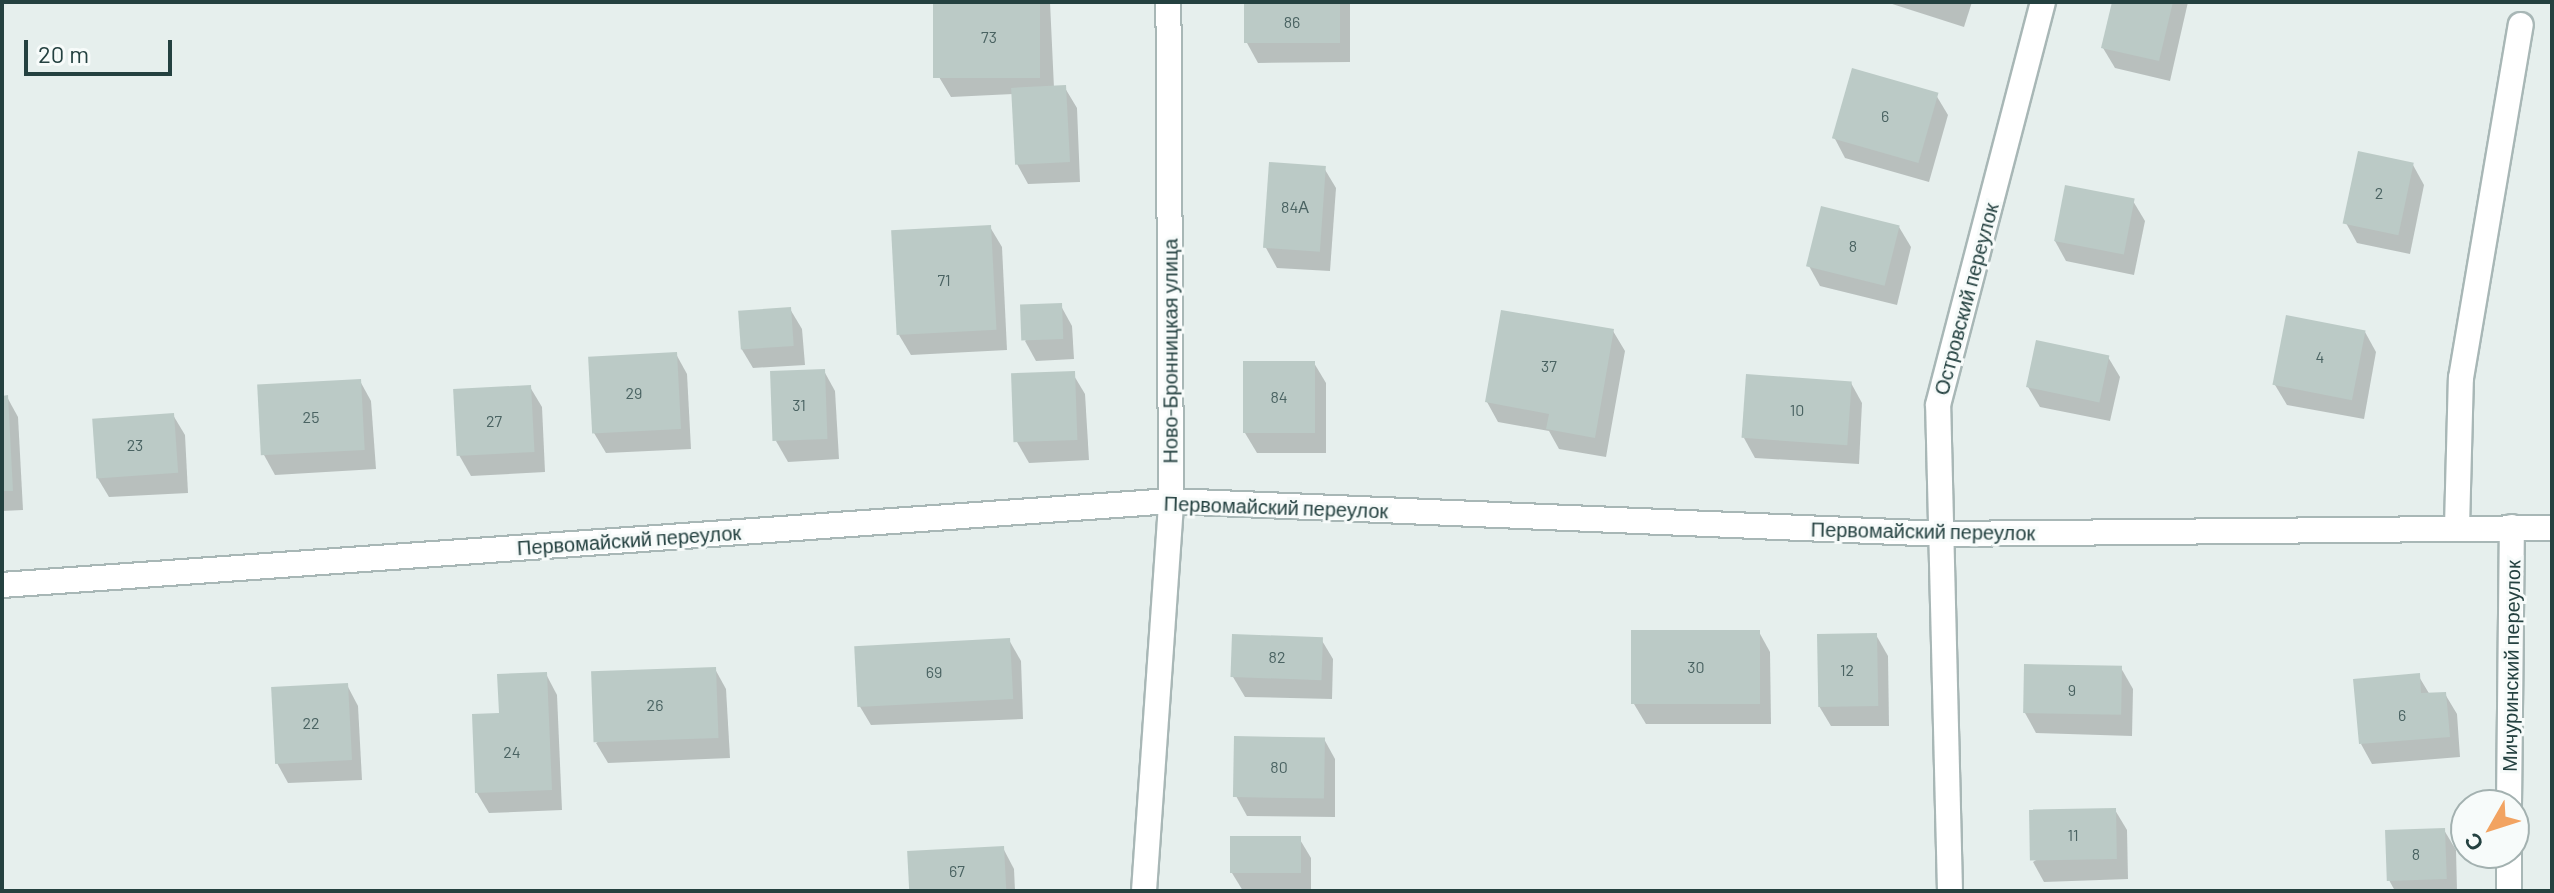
<!DOCTYPE html>
<html>
<head>
<meta charset="utf-8">
<style>
	body { margin:0 }
	#map { position:relative; width:2554px; height:893px; overflow:hidden; background:#e6efed; font-family:Barlow,sans-serif }
	div>[style] { position:absolute }
	[style*='--x'] { left:calc(var(--x)*1px); top:calc(var(--y)*1px); width:calc(var(--w)*1px); rotate:calc(var(--a)*1deg) }
	.shadow>* { inset:0; background:#0003 }
	.building>* { inset:0; background:#bbcac6; transform-origin:0 0 }
	.roads { filter:drop-shadow(2px 0 #a8b7b6) drop-shadow(-2px 0 #a8b7b6) drop-shadow(0 2px #a8b7b6) drop-shadow(0 -2px #a8b7b6) }
	.lane>* { height:24px; margin:-12px; padding:0 12px; transform-origin:12px; border-radius:12px; background:#fff }
	.street>* { height:24px; margin:-12px; padding:0 12px; transform-origin:12px; border-radius:12px; background:#fff }
	.secondary>* { height:24px; margin:-12px; padding:0 12px; transform-origin:12px; border-radius:12px; background:#fff }
	span { translate:-50% -50%; white-space:nowrap; text-align:center; line-height:1.15; -webkit-text-stroke:6px #f7fbfa; paint-order:stroke }
	.number-label { font-size:16px; color:#4a6362 }
	.number-label span { -webkit-text-stroke-width:0 }
	.street-label { font-size:20px; color:#244140 }
	.frame { position:absolute; inset:0; border:4px solid #244140; pointer-events:none }
	.north { position:absolute; left:2450px; top:789px; width:80px; height:80px; box-sizing:border-box; background:#f7fbfa; border:2px solid #a3b1b0; border-radius:50%; rotate:231deg; font-size:22px; font-weight:700; line-height:32px; text-align:center; color:#244140 }
	.north::after { content:''; display:block; margin:auto; width:28px; height:36px; background:#f2a361; clip-path:polygon(50% 0,100% 100%,50% 72%,0 100%) }
	.scale { position:absolute; left:24px; top:40px; width:148px; height:36px; box-sizing:border-box; border:4px solid #244140; border-top:0; padding-left:10px; font-size:24px; line-height:28px; white-space:nowrap; color:#244140; -webkit-text-stroke:6px #f7fbfa; paint-order:stroke }
</style>
</head>
<body>
<div id="map">
	<div class="shadow">
		<i style="clip-path:polygon(935px 2px,1050px 2px,1054px 88px,1065px 88px,1077px 108px,1080px 182px,1028px 184px,1017px 164px,1013px 94px,951px 97px,939px 77px)"></i>
		<i style="clip-path:polygon(1246px 2px,1350px 2px,1350px 62px,1258px 63px,1247px 43px)"></i>
		<i style="clip-path:polygon(1886px 2px,1972px 2px,1964px 27px)"></i>
		<i style="clip-path:polygon(2114px 2px,2188px 2px,2170px 81px,2115px 68px,2103px 48px)"></i>
		<i style="clip-path:polygon(1936px 95px,1948px 115px,1929px 182px,1845px 158px,1834px 137px)"></i>
		<i style="clip-path:polygon(2413px 165px,2424px 185px,2410px 254px,2357px 243px,2346px 223px)"></i>
		<i style="clip-path:polygon(1324px 168px,1336px 188px,1330px 271px,1277px 268px,1266px 248px)"></i>
		<i style="clip-path:polygon(2133px 201px,2145px 221px,2134px 275px,2066px 261px,2055px 241px)"></i>
		<i style="clip-path:polygon(990px 227px,1002px 247px,1007px 350px,911px 355px,899px 335px)"></i>
		<i style="clip-path:polygon(1899px 227px,1911px 247px,1897px 305px,1820px 286px,1809px 266px)"></i>
		<i style="clip-path:polygon(1061px 306px,1072px 326px,1074px 359px,1036px 361px,1025px 341px)"></i>
		<i style="clip-path:polygon(790px 309px,802px 329px,805px 365px,753px 368px,741px 348px)"></i>
		<i style="clip-path:polygon(1613px 331px,1625px 351px,1606px 457px,1559px 449px,1549px 431px,1498px 422px,1487px 402px)"></i>
		<i style="clip-path:polygon(2365px 332px,2376px 352px,2364px 419px,2287px 405px,2275px 385px)"></i>
		<i style="clip-path:polygon(676px 354px,687px 374px,691px 449px,606px 453px,594px 433px)"></i>
		<i style="clip-path:polygon(2108px 357px,2120px 377px,2110px 421px,2040px 407px,2028px 387px)"></i>
		<i style="clip-path:polygon(1314px 363px,1326px 383px,1326px 453px,1257px 453px,1245px 433px)"></i>
		<i style="clip-path:polygon(824px 371px,835px 391px,839px 459px,788px 462px,776px 441px)"></i>
		<i style="clip-path:polygon(1073px 374px,1085px 394px,1089px 460px,1029px 463px,1017px 442px)"></i>
		<i style="clip-path:polygon(360px 381px,371px 401px,376px 469px,275px 475px,264px 455px)"></i>
		<i style="clip-path:polygon(1851px 383px,1862px 403px,1859px 464px,1755px 458px,1744px 438px)"></i>
		<i style="clip-path:polygon(530px 387px,542px 407px,545px 472px,471px 476px,459px 455px)"></i>
		<i style="clip-path:polygon(7px 397px,18px 417px,23px 510px,2px 511px,2px 398px)"></i>
		<i style="clip-path:polygon(173px 415px,185px 435px,188px 493px,109px 497px,97px 477px)"></i>
		<i style="clip-path:polygon(1759px 632px,1770px 652px,1771px 724px,1646px 724px,1634px 704px)"></i>
		<i style="clip-path:polygon(1876px 635px,1888px 656px,1889px 726px,1831px 726px,1819px 706px)"></i>
		<i style="clip-path:polygon(1321px 639px,1333px 659px,1332px 699px,1245px 697px,1233px 677px)"></i>
		<i style="clip-path:polygon(1009px 640px,1021px 661px,1023px 719px,871px 725px,859px 705px)"></i>
		<i style="clip-path:polygon(2121px 668px,2133px 689px,2132px 736px,2036px 733px,2025px 713px)"></i>
		<i style="clip-path:polygon(715px 669px,726px 689px,730px 758px,608px 763px,596px 743px)"></i>
		<i style="clip-path:polygon(546px 674px,557px 695px,562px 810px,489px 813px,477px 793px,501px 715px)"></i>
		<i style="clip-path:polygon(2418px 675px,2430px 695px,2445px 694px,2457px 714px,2460px 757px,2372px 764px,2361px 744px)"></i>
		<i style="clip-path:polygon(347px 685px,358px 706px,362px 780px,288px 783px,277px 763px)"></i>
		<i style="clip-path:polygon(1324px 739px,1335px 759px,1335px 817px,1247px 816px,1236px 796px)"></i>
		<i style="clip-path:polygon(2115px 810px,2127px 830px,2128px 879px,2044px 882px,2033px 862px)"></i>
		<i style="clip-path:polygon(2444px 830px,2456px 850px,2457px 891px,2395px 891px,2389px 880px)"></i>
		<i style="clip-path:polygon(1299px 838px,1311px 858px,1311px 891px,1243px 891px,1232px 873px)"></i>
		<i style="clip-path:polygon(1003px 848px,1014px 869px,1015px 891px,911px 891px)"></i>
	</div>
	<div class="building">
		<i style="left:933px;top:2px;width:107px;height:76px"></i>
		<i style="left:1244px;top:2px;width:96px;height:41px"></i>
		<i style="clip-path:polygon(2112px 2px,2173px 2px,2159px 61px,2101px 48px)"></i>
		<i style="left:1852px;top:68px;width:90px;height:73px;rotate:16deg"></i>
		<i style="left:1066px;top:85px;width:77px;height:55px;rotate:87deg"></i>
		<i style="left:2358px;top:151px;width:57px;height:74px;rotate:12deg"></i>
		<i style="left:1269px;top:162px;width:57px;height:86px;rotate:4deg"></i>
		<i style="left:2065px;top:185px;width:71px;height:57px;rotate:11deg"></i>
		<i style="left:1821px;top:206px;width:81px;height:62px;rotate:14deg"></i>
		<i style="left:991px;top:225px;width:105px;height:100px;rotate:87deg"></i>
		<i style="left:1062px;top:303px;width:36px;height:42px;rotate:88deg"></i>
		<i style="left:791px;top:307px;width:39px;height:53px;rotate:86deg"></i>
		<i style="clip-path:polygon(1501px 310px,1614px 329px,1595px 438px,1546px 429px,1549px 414px,1485px 402px)"></i>
		<i style="left:2286px;top:315px;width:81px;height:71px;rotate:11deg"></i>
		<i style="left:2036px;top:340px;width:75px;height:48px;rotate:12deg"></i>
		<i style="left:677px;top:352px;width:77px;height:89px;rotate:87deg"></i>
		<i style="left:1243px;top:361px;width:72px;height:72px"></i>
		<i style="left:825px;top:369px;width:70px;height:55px;rotate:88deg"></i>
		<i style="left:1075px;top:371px;width:69px;height:64px;rotate:88deg"></i>
		<i style="left:1746px;top:374px;width:106px;height:64px;rotate:4deg"></i>
		<i style="left:361px;top:379px;width:71px;height:104px;rotate:87deg"></i>
		<i style="left:531px;top:385px;width:67px;height:78px;rotate:87deg"></i>
		<i style="clip-path:polygon(8px 395px,13px 491px,2px 491px,2px 396px)"></i>
		<i style="left:174px;top:413px;width:60px;height:82px;rotate:86deg"></i>
		<i style="left:1631px;top:630px;width:129px;height:74px"></i>
		<i style="left:1877px;top:633px;width:73px;height:60px;rotate:89deg"></i>
		<i style="left:1232px;top:634px;width:91px;height:43px;rotate:2deg"></i>
		<i style="left:1010px;top:638px;width:61px;height:156px;rotate:87deg"></i>
		<i style="left:2024px;top:664px;width:98px;height:49px;rotate:1deg"></i>
		<i style="left:716px;top:667px;width:71px;height:125px;rotate:88deg"></i>
		<i style="clip-path:polygon(547px 672px,552px 790px,475px 793px,472px 714px,499px 713px,497px 674px)"></i>
		<i style="clip-path:polygon(2420px 673px,2421px 693px,2446px 692px,2450px 737px,2359px 744px,2353px 679px)"></i>
		<i style="left:348px;top:683px;width:77px;height:77px;rotate:87deg"></i>
		<i style="left:1234px;top:736px;width:91px;height:61px;rotate:1deg"></i>
		<i style="left:2116px;top:808px;width:51px;height:87px;rotate:89deg"></i>
		<i style="left:2445px;top:828px;width:51px;height:60px;rotate:88deg"></i>
		<i style="left:1230px;top:836px;width:71px;height:37px"></i>
		<i style="left:1004px;top:846px;width:45px;height:97px;rotate:87deg"></i>
	</div>
	<div class="roads">
		<div class="lane">
			<i style="--x:2457;--y:527;--w:149;--a:-88.5"></i>
			<i style="--x:2461;--y:378;--w:358;--a:-80.4"></i>
		</div>
		<div class="street">
			<i style="--x:1171;--y:501;--w:771;--a:2.45"></i>
			<i style="--x:1941;--y:534;--w:611;--a:-0.56"></i>
			<i style="--x:2509;--y:805;--w:278;--a:-89.4"></i>
			<i style="--x:1950;--y:891;--w:486;--a:-91.4"></i>
			<i style="--x:1938;--y:405;--w:416;--a:-75.4"></i>
			<i style="--x:2509;--y:891;--w:38;--a:-90"></i>
		</div>
		<div class="secondary">
			<i style="--x:2;--y:585;--w:1172;--a:-4.11"></i>
			<i style="--x:1144;--y:891;--w:391;--a:-86"></i>
			<i style="--x:1171;--y:501;--w:499;--a:-90.3"></i>
		</div>
	</div>
	<div class="number-label">
		<span style="left:1292px;top:22px">86</span>
		<span style="left:989px;top:37px">73</span>
		<span style="left:1885px;top:116px">6</span>
		<span style="left:2379px;top:193px">2</span>
		<span style="left:1295px;top:207px">84А</span>
		<span style="left:1853px;top:246px">8</span>
		<span style="left:944px;top:280px">71</span>
		<span style="left:2320px;top:357px">4</span>
		<span style="left:1549px;top:366px">37</span>
		<span style="left:634px;top:393px">29</span>
		<span style="left:1279px;top:397px">84</span>
		<span style="left:799px;top:405px">31</span>
		<span style="left:1797px;top:410px">10</span>
		<span style="left:311px;top:417px">25</span>
		<span style="left:494px;top:421px">27</span>
		<span style="left:135px;top:445px">23</span>
		<span style="left:1277px;top:657px">82</span>
		<span style="left:1696px;top:667px">30</span>
		<span style="left:1847px;top:670px">12</span>
		<span style="left:934px;top:672px">69</span>
		<span style="left:2072px;top:690px">9</span>
		<span style="left:655px;top:705px">26</span>
		<span style="left:2402px;top:715px">6</span>
		<span style="left:311px;top:723px">22</span>
		<span style="left:512px;top:752px">24</span>
		<span style="left:1279px;top:767px">80</span>
		<span style="left:2073px;top:835px">11</span>
		<span style="left:2416px;top:854px">8</span>
		<span style="left:957px;top:871px">67</span>
	</div>
	<div class="street-label">
		<span style="left:1966px;top:299px;rotate:-75deg">Островский переулок</span>
		<span style="left:1170px;top:351px;rotate:-90deg">Ново-Бронницкая улица</span>
		<span style="left:1276px;top:507px;rotate:2deg">Первомайский переулок</span>
		<span style="left:1923px;top:531px;rotate:1deg">Первомайский переулок</span>
		<span style="left:629px;top:540px;rotate:-4deg">Первомайский переулок</span>
		<span style="left:2511px;top:666px;rotate:-89deg">Мичуринский переулок</span>
	</div>
	<div class="frame"></div>
	<div class="north">С</div>
	<div class="scale">20 m</div>
</div>
</body>
</html>
